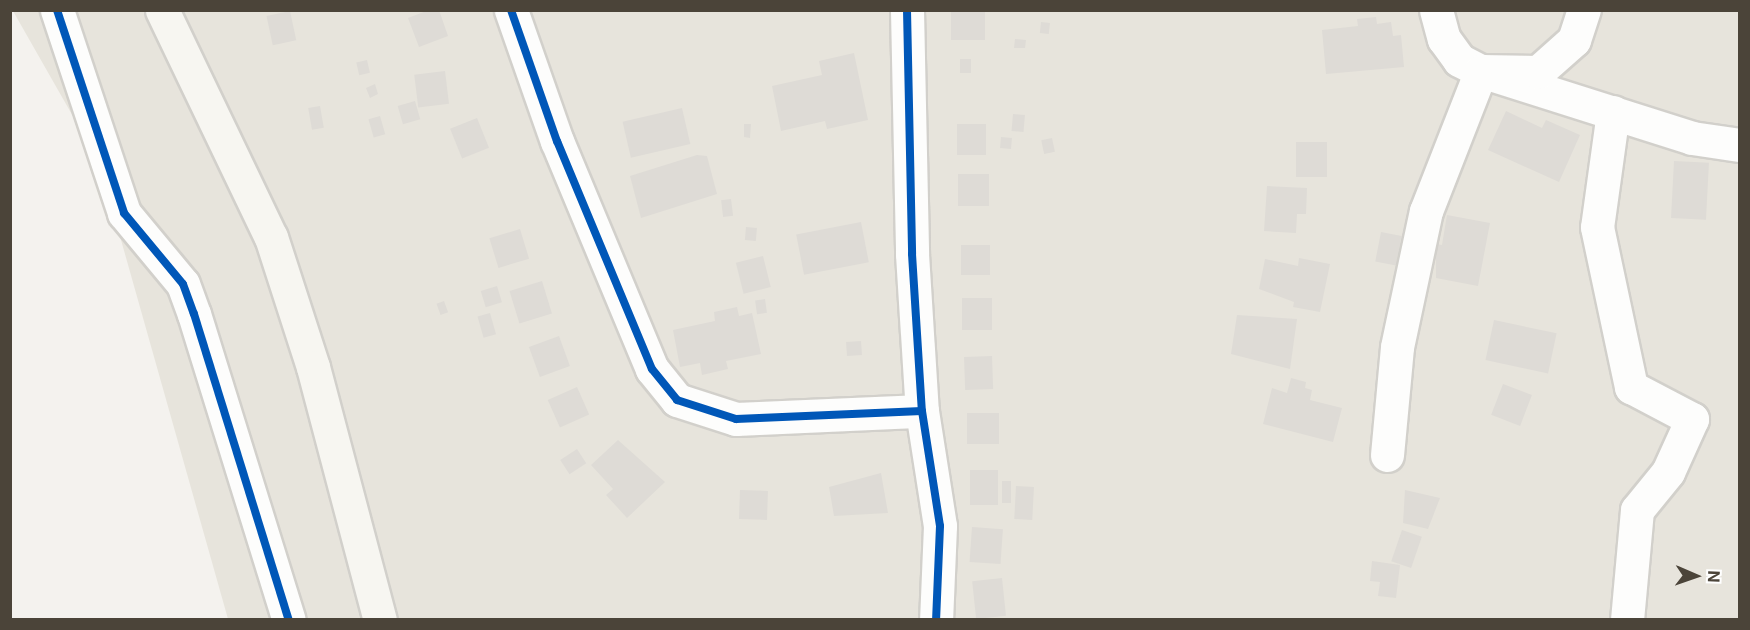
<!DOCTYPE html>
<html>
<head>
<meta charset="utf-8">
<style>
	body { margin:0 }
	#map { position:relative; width:1750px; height:630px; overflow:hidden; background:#f4f2ee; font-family:Inter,sans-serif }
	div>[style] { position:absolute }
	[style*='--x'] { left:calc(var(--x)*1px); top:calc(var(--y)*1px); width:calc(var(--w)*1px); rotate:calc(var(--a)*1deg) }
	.residential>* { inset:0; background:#e7e4dc }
	.building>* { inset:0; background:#dedbd6; transform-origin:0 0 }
	.roads { filter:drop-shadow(2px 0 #d2d0cb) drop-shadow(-2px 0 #d2d0cb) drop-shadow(0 2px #d2d0cb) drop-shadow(0 -2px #d2d0cb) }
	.minor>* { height:33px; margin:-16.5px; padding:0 16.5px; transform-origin:16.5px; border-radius:16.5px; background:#fdfdfc }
	.secondary>* { height:33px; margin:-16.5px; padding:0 16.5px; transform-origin:16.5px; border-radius:16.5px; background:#f7f6f1 }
	.cycleway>* { height:8px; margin:-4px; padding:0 4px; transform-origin:4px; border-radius:4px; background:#0057b8 }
	span { translate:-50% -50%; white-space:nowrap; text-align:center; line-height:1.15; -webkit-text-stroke:5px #fff; paint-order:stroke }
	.frame { position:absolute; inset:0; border:12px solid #4b4439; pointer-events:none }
	.north { position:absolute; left:1666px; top:546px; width:60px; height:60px; -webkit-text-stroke:4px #fff; paint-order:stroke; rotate:92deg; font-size:16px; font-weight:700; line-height:24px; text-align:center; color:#4b4439 }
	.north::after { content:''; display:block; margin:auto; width:21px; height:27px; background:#4b4439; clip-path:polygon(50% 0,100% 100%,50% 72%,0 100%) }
</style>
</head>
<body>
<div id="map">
	<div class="residential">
		<i style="clip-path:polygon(13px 11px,1739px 11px,1739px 619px,228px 619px,99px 162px)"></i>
	</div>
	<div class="building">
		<i style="clip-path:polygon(429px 10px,439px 10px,448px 36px,419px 47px,408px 18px)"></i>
		<i style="left:951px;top:10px;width:34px;height:30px"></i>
		<i style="left:290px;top:11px;width:30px;height:24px;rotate:78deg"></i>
		<i style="clip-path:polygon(1376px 17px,1377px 24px,1391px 22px,1393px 36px,1401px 35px,1404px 67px,1326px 74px,1322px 30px,1358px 26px,1357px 19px)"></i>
		<i style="left:1041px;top:22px;width:9px;height:11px;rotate:6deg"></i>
		<i style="clip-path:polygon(1015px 39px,1026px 40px,1025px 48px,1014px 48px)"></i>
		<i style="clip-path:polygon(854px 53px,868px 120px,827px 129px,825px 121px,781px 131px,772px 86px,822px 75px,819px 61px)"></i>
		<i style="left:960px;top:59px;width:11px;height:14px"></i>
		<i style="left:367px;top:60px;width:13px;height:11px;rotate:77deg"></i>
		<i style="left:445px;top:71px;width:33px;height:31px;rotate:83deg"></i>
		<i style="clip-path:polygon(375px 84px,378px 94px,370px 98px,366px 88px)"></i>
		<i style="left:415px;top:101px;width:19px;height:18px;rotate:74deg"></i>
		<i style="left:320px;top:106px;width:22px;height:12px;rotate:80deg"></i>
		<i style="left:682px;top:108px;width:37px;height:61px;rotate:77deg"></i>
		<i style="clip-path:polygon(1506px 111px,1542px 128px,1546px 120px,1580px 135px,1559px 182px,1488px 150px)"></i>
		<i style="left:1013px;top:114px;width:12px;height:17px;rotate:5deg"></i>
		<i style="left:380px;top:116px;width:19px;height:12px;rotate:74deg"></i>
		<i style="left:477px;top:118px;width:32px;height:29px;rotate:68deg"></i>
		<i style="clip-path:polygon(744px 124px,751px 124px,750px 138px,744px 137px)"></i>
		<i style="left:957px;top:124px;width:29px;height:31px"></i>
		<i style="left:1001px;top:137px;width:11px;height:11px;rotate:5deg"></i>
		<i style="left:1052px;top:138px;width:14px;height:11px;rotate:78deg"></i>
		<i style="left:1296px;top:142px;width:31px;height:35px"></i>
		<i style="clip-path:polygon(697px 155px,707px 156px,717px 194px,641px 218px,630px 176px)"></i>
		<i style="left:1674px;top:161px;width:35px;height:57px;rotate:3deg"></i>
		<i style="left:958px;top:174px;width:31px;height:32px"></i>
		<i style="clip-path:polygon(1267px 186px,1307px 188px,1306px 214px,1297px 214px,1296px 233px,1264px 231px)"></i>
		<i style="left:731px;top:199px;width:17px;height:10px;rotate:83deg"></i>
		<i style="clip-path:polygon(1447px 215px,1490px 223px,1478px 286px,1436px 278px,1436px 244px,1442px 245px)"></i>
		<i style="left:861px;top:222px;width:41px;height:66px;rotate:79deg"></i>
		<i style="left:746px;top:227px;width:11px;height:13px;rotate:5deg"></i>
		<i style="left:520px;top:229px;width:31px;height:32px;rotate:73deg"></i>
		<i style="left:1381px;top:232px;width:21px;height:30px;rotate:11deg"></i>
		<i style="left:990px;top:245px;width:30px;height:29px;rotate:90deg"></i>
		<i style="left:763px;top:256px;width:32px;height:28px;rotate:76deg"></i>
		<i style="clip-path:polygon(1299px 258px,1330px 264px,1320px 312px,1293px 307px,1294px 302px,1259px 289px,1265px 259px,1298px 266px)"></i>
		<i style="left:542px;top:281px;width:34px;height:34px;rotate:73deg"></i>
		<i style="left:497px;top:286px;width:17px;height:17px;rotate:73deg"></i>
		<i style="left:962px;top:298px;width:30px;height:32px"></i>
		<i style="left:765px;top:299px;width:14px;height:10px;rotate:82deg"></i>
		<i style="left:444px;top:301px;width:12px;height:8px;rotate:70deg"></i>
		<i style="clip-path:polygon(737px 307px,739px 316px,752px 313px,761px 354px,726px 361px,728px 369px,702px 375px,700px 363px,680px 367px,673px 330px,715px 321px,714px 312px)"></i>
		<i style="left:490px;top:313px;width:22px;height:13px;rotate:74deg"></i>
		<i style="clip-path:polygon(1237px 315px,1297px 319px,1290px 369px,1231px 354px)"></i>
		<i style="left:1494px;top:320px;width:64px;height:41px;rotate:12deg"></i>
		<i style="left:559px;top:336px;width:32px;height:32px;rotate:70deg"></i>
		<i style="left:861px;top:341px;width:14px;height:15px;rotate:86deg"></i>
		<i style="left:992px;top:356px;width:33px;height:28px;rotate:88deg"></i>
		<i style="clip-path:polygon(1291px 378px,1306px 382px,1305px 388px,1312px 390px,1310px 400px,1342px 408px,1333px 442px,1263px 424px,1272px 388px,1287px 393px)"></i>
		<i style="left:1503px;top:384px;width:31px;height:33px;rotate:21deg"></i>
		<i style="left:577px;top:387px;width:30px;height:32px;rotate:66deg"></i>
		<i style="left:967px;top:413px;width:32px;height:31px"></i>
		<i style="clip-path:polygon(618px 440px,665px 482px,627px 518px,606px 495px,613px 489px,591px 465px)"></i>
		<i style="left:577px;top:449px;width:17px;height:20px;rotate:57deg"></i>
		<i style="left:970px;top:470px;width:28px;height:35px"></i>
		<i style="clip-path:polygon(881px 473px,888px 513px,834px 516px,829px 487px)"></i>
		<i style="left:1002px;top:481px;width:9px;height:22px"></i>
		<i style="left:1016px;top:486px;width:18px;height:33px;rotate:3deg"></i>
		<i style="left:740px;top:490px;width:28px;height:29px;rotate:2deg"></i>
		<i style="clip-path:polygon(1405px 490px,1440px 498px,1428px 529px,1403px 523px)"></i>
		<i style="left:972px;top:527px;width:31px;height:35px;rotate:4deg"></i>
		<i style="left:1402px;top:530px;width:21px;height:33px;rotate:19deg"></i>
		<i style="clip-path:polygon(1372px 561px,1400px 565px,1396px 598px,1378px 596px,1380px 582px,1370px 581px)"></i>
		<i style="left:1002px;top:578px;width:38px;height:30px;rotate:84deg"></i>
	</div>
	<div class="roads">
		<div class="minor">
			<i style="--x:57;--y:10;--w:214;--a:71.7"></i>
			<i style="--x:124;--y:213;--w:92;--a:50.3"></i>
			<i style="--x:183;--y:284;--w:32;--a:70"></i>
			<i style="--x:194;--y:314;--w:320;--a:72.8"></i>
			<i style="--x:511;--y:10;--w:139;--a:70.7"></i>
			<i style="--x:557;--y:141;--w:247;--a:67.4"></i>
			<i style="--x:652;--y:369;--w:40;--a:51"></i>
			<i style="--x:677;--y:400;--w:62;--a:17.9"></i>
			<i style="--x:736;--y:419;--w:186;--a:-2.5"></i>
			<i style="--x:907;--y:10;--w:244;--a:88.8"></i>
			<i style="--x:912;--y:254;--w:157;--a:86.4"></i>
			<i style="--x:922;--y:411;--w:116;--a:81.1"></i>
			<i style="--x:940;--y:526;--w:94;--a:92.4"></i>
			<i style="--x:1436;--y:10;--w:30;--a:75"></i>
			<i style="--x:1444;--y:39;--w:26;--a:54"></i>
			<i style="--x:1459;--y:60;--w:25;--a:27"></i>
			<i style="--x:1481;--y:71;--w:221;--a:17.6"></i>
			<i style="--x:1692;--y:138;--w:49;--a:8.3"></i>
			<i style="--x:1613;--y:112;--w:116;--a:97.9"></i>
			<i style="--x:1597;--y:227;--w:164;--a:78"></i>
			<i style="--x:1631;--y:387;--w:69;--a:27.7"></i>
			<i style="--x:1692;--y:419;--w:58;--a:114.4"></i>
			<i style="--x:1668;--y:472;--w:49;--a:129.2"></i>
			<i style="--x:1637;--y:510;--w:110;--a:95.2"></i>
			<i style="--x:1387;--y:455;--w:108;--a:-84.7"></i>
			<i style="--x:1397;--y:347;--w:139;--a:-78"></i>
			<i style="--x:1426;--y:211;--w:150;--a:-68.6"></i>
			<i style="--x:1481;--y:71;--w:57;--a:1"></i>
			<i style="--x:1538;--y:72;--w:48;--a:-41.6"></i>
			<i style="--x:1574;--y:40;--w:32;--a:-72"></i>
		</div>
		<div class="secondary">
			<i style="--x:162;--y:10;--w:252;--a:64.4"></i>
			<i style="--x:271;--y:237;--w:137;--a:72.1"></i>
			<i style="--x:313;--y:367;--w:262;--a:75.2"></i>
		</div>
	</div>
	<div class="cycleway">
		<i style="--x:57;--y:10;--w:214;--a:71.7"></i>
		<i style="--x:124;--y:213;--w:92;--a:50.3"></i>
		<i style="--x:183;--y:284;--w:32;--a:70"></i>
		<i style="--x:194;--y:314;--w:320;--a:72.8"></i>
		<i style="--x:511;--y:10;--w:139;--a:70.7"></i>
		<i style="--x:557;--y:141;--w:247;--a:67.4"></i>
		<i style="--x:652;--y:369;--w:40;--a:51"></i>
		<i style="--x:677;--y:400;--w:62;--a:17.9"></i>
		<i style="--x:736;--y:419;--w:186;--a:-2.5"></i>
		<i style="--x:907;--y:10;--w:244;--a:88.8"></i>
		<i style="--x:912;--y:254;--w:157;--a:86.4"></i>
		<i style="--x:922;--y:411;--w:116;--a:81.1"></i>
		<i style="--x:940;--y:526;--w:94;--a:92.4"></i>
	</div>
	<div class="frame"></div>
	<div class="north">N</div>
</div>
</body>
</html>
